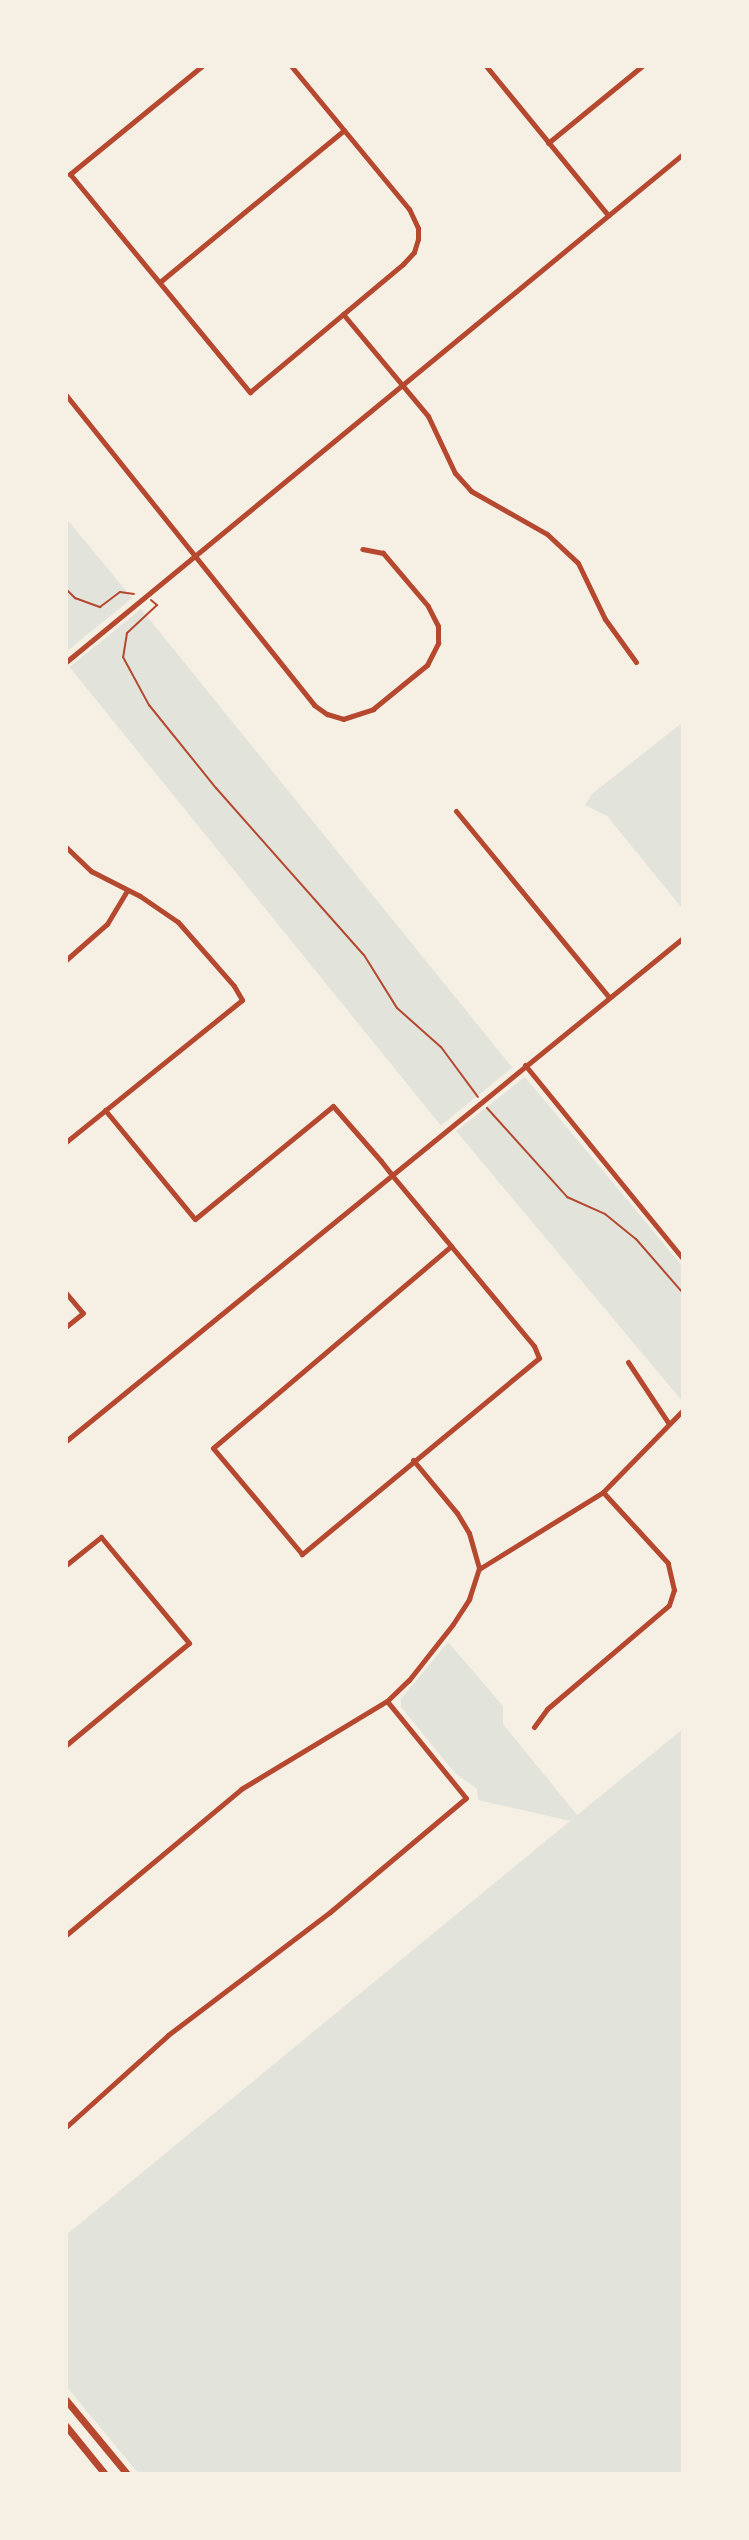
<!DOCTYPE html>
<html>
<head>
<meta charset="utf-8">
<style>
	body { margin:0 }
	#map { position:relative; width:749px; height:2540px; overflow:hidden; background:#f6efe4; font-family:"PT Sans Narrow",sans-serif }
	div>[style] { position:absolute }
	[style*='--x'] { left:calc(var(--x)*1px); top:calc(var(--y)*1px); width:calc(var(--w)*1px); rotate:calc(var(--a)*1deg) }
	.green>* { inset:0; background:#e2e4dc; transform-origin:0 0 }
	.path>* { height:2px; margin:-1px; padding:0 1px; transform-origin:1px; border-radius:1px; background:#b5482f }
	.minor>* { height:5px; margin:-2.5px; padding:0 2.5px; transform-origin:2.5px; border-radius:2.5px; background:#b5482f }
	.secondary>* { height:7px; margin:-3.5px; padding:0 3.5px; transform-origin:3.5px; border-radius:3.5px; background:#b5482f }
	span { translate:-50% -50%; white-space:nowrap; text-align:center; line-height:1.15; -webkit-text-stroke:8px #f6efe4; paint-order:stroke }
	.frame { position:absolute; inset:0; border:68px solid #f6efe4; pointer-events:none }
</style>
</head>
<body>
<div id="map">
	<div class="green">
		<i style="clip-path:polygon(66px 518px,132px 598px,66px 652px)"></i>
		<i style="left:141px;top:609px;width:590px;height:92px;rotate:51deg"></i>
		<i style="clip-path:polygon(683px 722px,683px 908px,682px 908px,607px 816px,585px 805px,592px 794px)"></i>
		<i style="clip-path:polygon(525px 1077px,683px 1267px,683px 1402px,456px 1131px)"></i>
		<i style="clip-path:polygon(448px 1642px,503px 1706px,503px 1724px,577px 1815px,683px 1729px,683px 2474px,139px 2474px,66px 2386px,66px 2235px,570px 1821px,478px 1800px,477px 1789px,455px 1773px,401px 1707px,401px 1699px)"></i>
	</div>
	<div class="path">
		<i style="--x:66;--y:589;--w:13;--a:45"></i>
		<i style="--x:75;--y:598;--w:27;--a:20"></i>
		<i style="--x:100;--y:607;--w:25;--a:-37"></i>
		<i style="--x:120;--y:592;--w:14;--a:8"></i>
		<i style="--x:151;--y:600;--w:8;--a:40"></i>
		<i style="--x:157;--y:605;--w:41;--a:137"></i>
		<i style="--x:127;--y:633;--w:24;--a:99"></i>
		<i style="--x:123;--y:657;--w:55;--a:61.6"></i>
		<i style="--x:149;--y:705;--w:107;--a:51.1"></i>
		<i style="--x:216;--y:788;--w:223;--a:48.5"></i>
		<i style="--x:364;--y:955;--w:62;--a:58.1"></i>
		<i style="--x:397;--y:1008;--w:59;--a:41.6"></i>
		<i style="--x:441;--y:1047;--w:62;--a:53.5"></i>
		<i style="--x:487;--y:1108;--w:120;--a:48"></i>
		<i style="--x:567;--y:1197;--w:42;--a:24.1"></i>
		<i style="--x:605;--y:1214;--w:40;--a:39"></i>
		<i style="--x:636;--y:1239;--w:72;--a:49"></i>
	</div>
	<div class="minor">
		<i style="--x:202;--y:66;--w:171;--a:140.7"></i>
		<i style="--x:70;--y:174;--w:283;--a:50.5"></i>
		<i style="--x:250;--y:392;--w:199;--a:-39.9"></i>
		<i style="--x:403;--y:264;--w:16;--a:-47"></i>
		<i style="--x:414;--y:252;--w:14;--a:-73"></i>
		<i style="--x:418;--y:239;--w:11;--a:-90"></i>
		<i style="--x:418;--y:228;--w:21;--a:-115"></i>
		<i style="--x:409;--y:209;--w:185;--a:-129.5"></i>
		<i style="--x:486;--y:66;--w:193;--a:50.7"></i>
		<i style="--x:548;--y:143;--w:122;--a:-39.3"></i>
		<i style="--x:161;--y:281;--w:237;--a:-39.5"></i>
		<i style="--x:343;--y:314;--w:133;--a:50.2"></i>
		<i style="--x:428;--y:416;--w:63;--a:64.7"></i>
		<i style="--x:455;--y:473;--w:24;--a:48"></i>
		<i style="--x:471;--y:491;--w:87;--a:29.5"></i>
		<i style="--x:547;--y:534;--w:42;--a:43.1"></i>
		<i style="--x:578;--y:563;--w:62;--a:64.3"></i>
		<i style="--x:605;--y:619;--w:53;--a:54.2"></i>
		<i style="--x:66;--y:395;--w:397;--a:51.3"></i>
		<i style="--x:314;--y:705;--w:16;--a:35"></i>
		<i style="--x:327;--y:714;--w:17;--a:17"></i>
		<i style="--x:343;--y:719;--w:32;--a:-18"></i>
		<i style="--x:373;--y:709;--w:70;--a:-39.2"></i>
		<i style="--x:427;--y:665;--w:25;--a:-63"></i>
		<i style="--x:438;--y:643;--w:17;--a:-90"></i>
		<i style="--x:438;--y:626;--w:22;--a:-117"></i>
		<i style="--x:428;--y:606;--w:70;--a:-130.3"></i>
		<i style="--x:383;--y:553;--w:21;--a:-169"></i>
		<i style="--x:66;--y:662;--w:799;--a:-39.47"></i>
		<i style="--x:456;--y:811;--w:239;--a:50.6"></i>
		<i style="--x:66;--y:847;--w:35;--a:44"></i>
		<i style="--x:91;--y:871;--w:55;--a:27"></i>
		<i style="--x:140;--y:896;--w:46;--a:34.4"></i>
		<i style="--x:178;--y:922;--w:85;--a:48.8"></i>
		<i style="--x:234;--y:986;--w:16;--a:60"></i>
		<i style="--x:242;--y:1000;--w:226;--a:141.1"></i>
		<i style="--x:66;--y:960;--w:55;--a:-41.3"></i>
		<i style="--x:107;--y:924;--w:39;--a:-59"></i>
		<i style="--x:525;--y:1065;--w:250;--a:50.8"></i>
		<i style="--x:105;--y:1110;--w:141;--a:50.5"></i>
		<i style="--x:195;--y:1219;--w:178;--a:-39.3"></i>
		<i style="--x:333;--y:1106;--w:73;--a:48.9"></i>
		<i style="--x:381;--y:1161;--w:16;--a:52"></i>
		<i style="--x:391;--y:1174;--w:94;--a:50.2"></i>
		<i style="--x:451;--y:1246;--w:130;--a:50.3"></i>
		<i style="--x:534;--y:1346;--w:13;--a:67"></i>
		<i style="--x:539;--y:1358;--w:308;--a:140.4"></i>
		<i style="--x:302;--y:1554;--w:138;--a:-130"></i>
		<i style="--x:213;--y:1448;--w:312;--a:-40.3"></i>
		<i style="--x:66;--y:1293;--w:26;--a:50"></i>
		<i style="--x:83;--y:1313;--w:22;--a:141"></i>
		<i style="--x:628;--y:1362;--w:74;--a:56.5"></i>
		<i style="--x:66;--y:1441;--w:796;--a:-39.19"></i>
		<i style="--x:413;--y:1460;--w:69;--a:50.3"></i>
		<i style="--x:457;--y:1513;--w:23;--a:59"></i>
		<i style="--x:469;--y:1533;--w:37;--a:74"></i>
		<i style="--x:66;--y:1565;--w:45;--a:-38.7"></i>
		<i style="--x:101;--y:1537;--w:138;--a:50.3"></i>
		<i style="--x:189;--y:1643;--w:160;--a:140.3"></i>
		<i style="--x:534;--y:1727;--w:22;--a:-54"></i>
		<i style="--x:547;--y:1709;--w:160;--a:-40.4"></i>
		<i style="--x:669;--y:1605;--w:16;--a:-72"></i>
		<i style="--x:674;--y:1590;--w:28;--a:-103"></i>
		<i style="--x:668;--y:1563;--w:96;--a:-132.5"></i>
		<i style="--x:66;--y:1935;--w:228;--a:-39.8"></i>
		<i style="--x:241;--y:1789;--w:170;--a:-31.1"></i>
		<i style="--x:387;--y:1701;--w:30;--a:-44"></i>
		<i style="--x:409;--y:1680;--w:71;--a:-51.8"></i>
		<i style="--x:453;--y:1624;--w:30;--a:-57"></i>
		<i style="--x:469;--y:1599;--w:32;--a:-72"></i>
		<i style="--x:479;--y:1569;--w:146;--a:-31.8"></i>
		<i style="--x:603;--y:1492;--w:115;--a:-45.7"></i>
		<i style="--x:66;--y:2127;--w:137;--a:-42"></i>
		<i style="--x:168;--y:2035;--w:203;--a:-37.2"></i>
		<i style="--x:330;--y:1912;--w:177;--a:-40"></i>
		<i style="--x:466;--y:1798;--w:125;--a:-129.2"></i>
	</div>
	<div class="secondary">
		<i style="--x:66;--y:2400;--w:96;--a:50.5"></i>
		<i style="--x:66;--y:2426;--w:62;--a:50.9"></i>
	</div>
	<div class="frame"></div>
</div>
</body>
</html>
